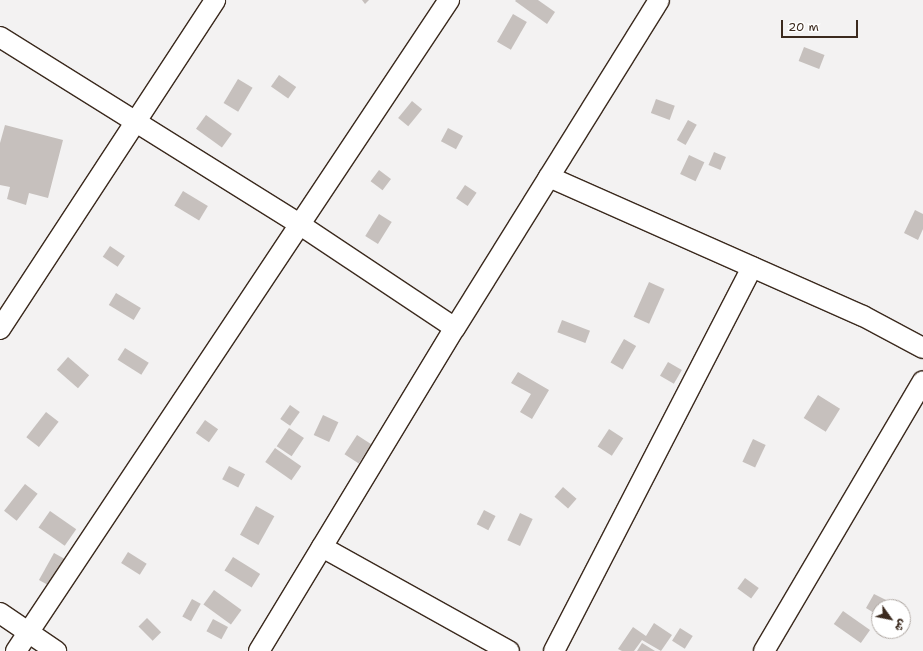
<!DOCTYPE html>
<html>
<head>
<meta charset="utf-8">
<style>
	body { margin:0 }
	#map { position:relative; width:923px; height:651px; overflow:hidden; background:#f3f2f2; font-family:"Shantell Sans","Playpen Sans Arabic",sans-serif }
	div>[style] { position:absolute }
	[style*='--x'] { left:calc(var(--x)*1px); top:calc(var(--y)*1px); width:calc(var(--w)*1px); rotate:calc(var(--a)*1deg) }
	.building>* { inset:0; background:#c6c0bd; transform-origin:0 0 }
	.roads { filter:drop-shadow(1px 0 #3b2a1e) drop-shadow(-1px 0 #3b2a1e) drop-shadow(0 1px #3b2a1e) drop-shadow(0 -1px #3b2a1e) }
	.minor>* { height:20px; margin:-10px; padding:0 10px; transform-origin:10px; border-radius:10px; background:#fff }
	span { translate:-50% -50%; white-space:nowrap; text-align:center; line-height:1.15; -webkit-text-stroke:3px #fff; paint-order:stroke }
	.north { position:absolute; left:871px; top:599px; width:40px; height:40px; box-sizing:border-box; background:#fff; border:1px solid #b1aaa5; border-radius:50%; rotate:123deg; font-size:11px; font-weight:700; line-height:16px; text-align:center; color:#3b2a1e }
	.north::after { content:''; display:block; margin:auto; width:14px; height:18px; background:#3b2a1e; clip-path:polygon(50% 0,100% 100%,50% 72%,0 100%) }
	.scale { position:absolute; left:781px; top:20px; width:77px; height:18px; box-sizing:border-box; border:2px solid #3b2a1e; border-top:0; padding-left:5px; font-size:12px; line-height:14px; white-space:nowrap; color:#3b2a1e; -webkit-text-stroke:3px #fff; paint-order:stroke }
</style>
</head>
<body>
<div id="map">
	<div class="building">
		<i style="clip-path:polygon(362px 0,369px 0,365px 4px)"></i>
		<i style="clip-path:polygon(516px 0,538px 0,555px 12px,547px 24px,515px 1px)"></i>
		<i style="left:513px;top:14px;width:16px;height:32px;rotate:30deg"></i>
		<i style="left:804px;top:47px;width:22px;height:15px;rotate:21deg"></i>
		<i style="left:279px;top:75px;width:21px;height:14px;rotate:35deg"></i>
		<i style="left:238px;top:79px;width:17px;height:28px;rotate:31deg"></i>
		<i style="left:656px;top:99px;width:20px;height:15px;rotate:20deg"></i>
		<i style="left:412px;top:101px;width:13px;height:22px;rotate:39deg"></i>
		<i style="left:206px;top:115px;width:32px;height:17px;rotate:36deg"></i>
		<i style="left:688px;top:120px;width:10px;height:23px;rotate:29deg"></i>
		<i style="clip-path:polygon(5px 125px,63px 140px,48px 198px,29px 193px,26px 205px,7px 199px,10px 187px,0 185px,0 143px)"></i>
		<i style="left:448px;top:128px;width:17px;height:15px;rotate:28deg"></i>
		<i style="left:714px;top:152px;width:13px;height:14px;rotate:23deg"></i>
		<i style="left:689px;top:155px;width:17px;height:21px;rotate:25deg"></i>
		<i style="left:379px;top:170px;width:15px;height:14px;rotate:37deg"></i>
		<i style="left:465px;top:185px;width:14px;height:16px;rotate:34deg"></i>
		<i style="left:183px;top:191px;width:29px;height:17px;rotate:31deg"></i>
		<i style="clip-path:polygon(915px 210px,923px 214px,923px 229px,918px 240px,904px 233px)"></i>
		<i style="left:379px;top:214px;width:15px;height:26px;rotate:32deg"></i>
		<i style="left:110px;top:246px;width:18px;height:13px;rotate:34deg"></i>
		<i style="left:649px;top:282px;width:17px;height:38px;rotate:24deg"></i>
		<i style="left:116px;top:293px;width:29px;height:14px;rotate:31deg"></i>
		<i style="left:562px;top:320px;width:30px;height:13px;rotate:21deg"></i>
		<i style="left:624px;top:339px;width:14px;height:27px;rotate:30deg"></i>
		<i style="left:125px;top:348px;width:28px;height:14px;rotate:32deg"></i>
		<i style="left:68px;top:357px;width:28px;height:17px;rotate:41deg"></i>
		<i style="left:668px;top:362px;width:16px;height:16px;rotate:30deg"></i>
		<i style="clip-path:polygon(518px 372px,549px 390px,532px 419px,520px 412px,531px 394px,511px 383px)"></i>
		<i style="left:818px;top:395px;width:26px;height:27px;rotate:32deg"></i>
		<i style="left:290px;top:405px;width:12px;height:17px;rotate:35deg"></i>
		<i style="left:46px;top:412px;width:16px;height:32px;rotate:38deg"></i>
		<i style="left:323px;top:415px;width:17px;height:22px;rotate:25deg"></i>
		<i style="left:205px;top:420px;width:16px;height:16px;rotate:35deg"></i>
		<i style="left:289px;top:428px;width:18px;height:22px;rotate:34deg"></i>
		<i style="left:609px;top:429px;width:17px;height:21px;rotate:33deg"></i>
		<i style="left:357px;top:435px;width:17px;height:23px;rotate:33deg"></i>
		<i style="left:753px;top:439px;width:14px;height:25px;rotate:25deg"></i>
		<i style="left:275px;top:448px;width:32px;height:17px;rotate:35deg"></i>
		<i style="left:229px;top:466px;width:18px;height:15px;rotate:27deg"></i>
		<i style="left:25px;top:484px;width:16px;height:34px;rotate:38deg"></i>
		<i style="left:563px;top:487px;width:18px;height:13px;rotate:41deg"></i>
		<i style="left:256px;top:506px;width:21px;height:33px;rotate:29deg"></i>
		<i style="left:484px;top:510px;width:13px;height:16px;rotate:27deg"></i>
		<i style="left:50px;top:511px;width:32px;height:20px;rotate:35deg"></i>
		<i style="left:520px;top:513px;width:14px;height:30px;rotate:25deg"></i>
		<i style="left:128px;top:552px;width:22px;height:13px;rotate:32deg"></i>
		<i style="left:54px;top:553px;width:18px;height:31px;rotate:29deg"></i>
		<i style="left:233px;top:557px;width:32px;height:16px;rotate:32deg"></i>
		<i style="left:745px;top:578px;width:17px;height:13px;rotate:36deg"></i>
		<i style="left:214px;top:590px;width:34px;height:18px;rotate:36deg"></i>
		<i style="clip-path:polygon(874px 594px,890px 602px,887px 607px,879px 607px,879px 616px,866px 608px)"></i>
		<i style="left:192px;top:599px;width:10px;height:20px;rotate:29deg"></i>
		<i style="left:843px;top:611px;width:33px;height:16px;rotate:35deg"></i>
		<i style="left:147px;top:618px;width:20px;height:12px;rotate:45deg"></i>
		<i style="left:213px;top:619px;width:17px;height:14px;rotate:28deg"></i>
		<i style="clip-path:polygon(654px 623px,672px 635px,661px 651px,642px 640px,634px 651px,622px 651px,618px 649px,633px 627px,646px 636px)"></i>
		<i style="left:680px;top:628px;width:15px;height:15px;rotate:32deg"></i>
		<i style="clip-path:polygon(642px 643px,655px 651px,637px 651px)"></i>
	</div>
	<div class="roads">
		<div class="minor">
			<i style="--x:0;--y:37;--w:353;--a:32"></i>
			<i style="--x:299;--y:224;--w:187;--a:33.7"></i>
			<i style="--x:549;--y:177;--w:343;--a:23.9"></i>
			<i style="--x:863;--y:316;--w:68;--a:28.1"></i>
			<i style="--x:0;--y:329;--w:393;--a:-56.8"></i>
			<i style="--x:322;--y:547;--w:214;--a:29.1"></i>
			<i style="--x:0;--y:613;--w:68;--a:34.2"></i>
			<i style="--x:16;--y:651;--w:782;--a:-56.37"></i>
			<i style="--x:259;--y:651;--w:378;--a:-58.8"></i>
			<i style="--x:455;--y:328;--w:386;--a:-58.1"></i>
			<i style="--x:554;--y:651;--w:432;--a:-62.7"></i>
			<i style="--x:764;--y:651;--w:313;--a:-59.5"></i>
		</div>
	</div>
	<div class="north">ش</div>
	<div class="scale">20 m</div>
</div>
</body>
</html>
